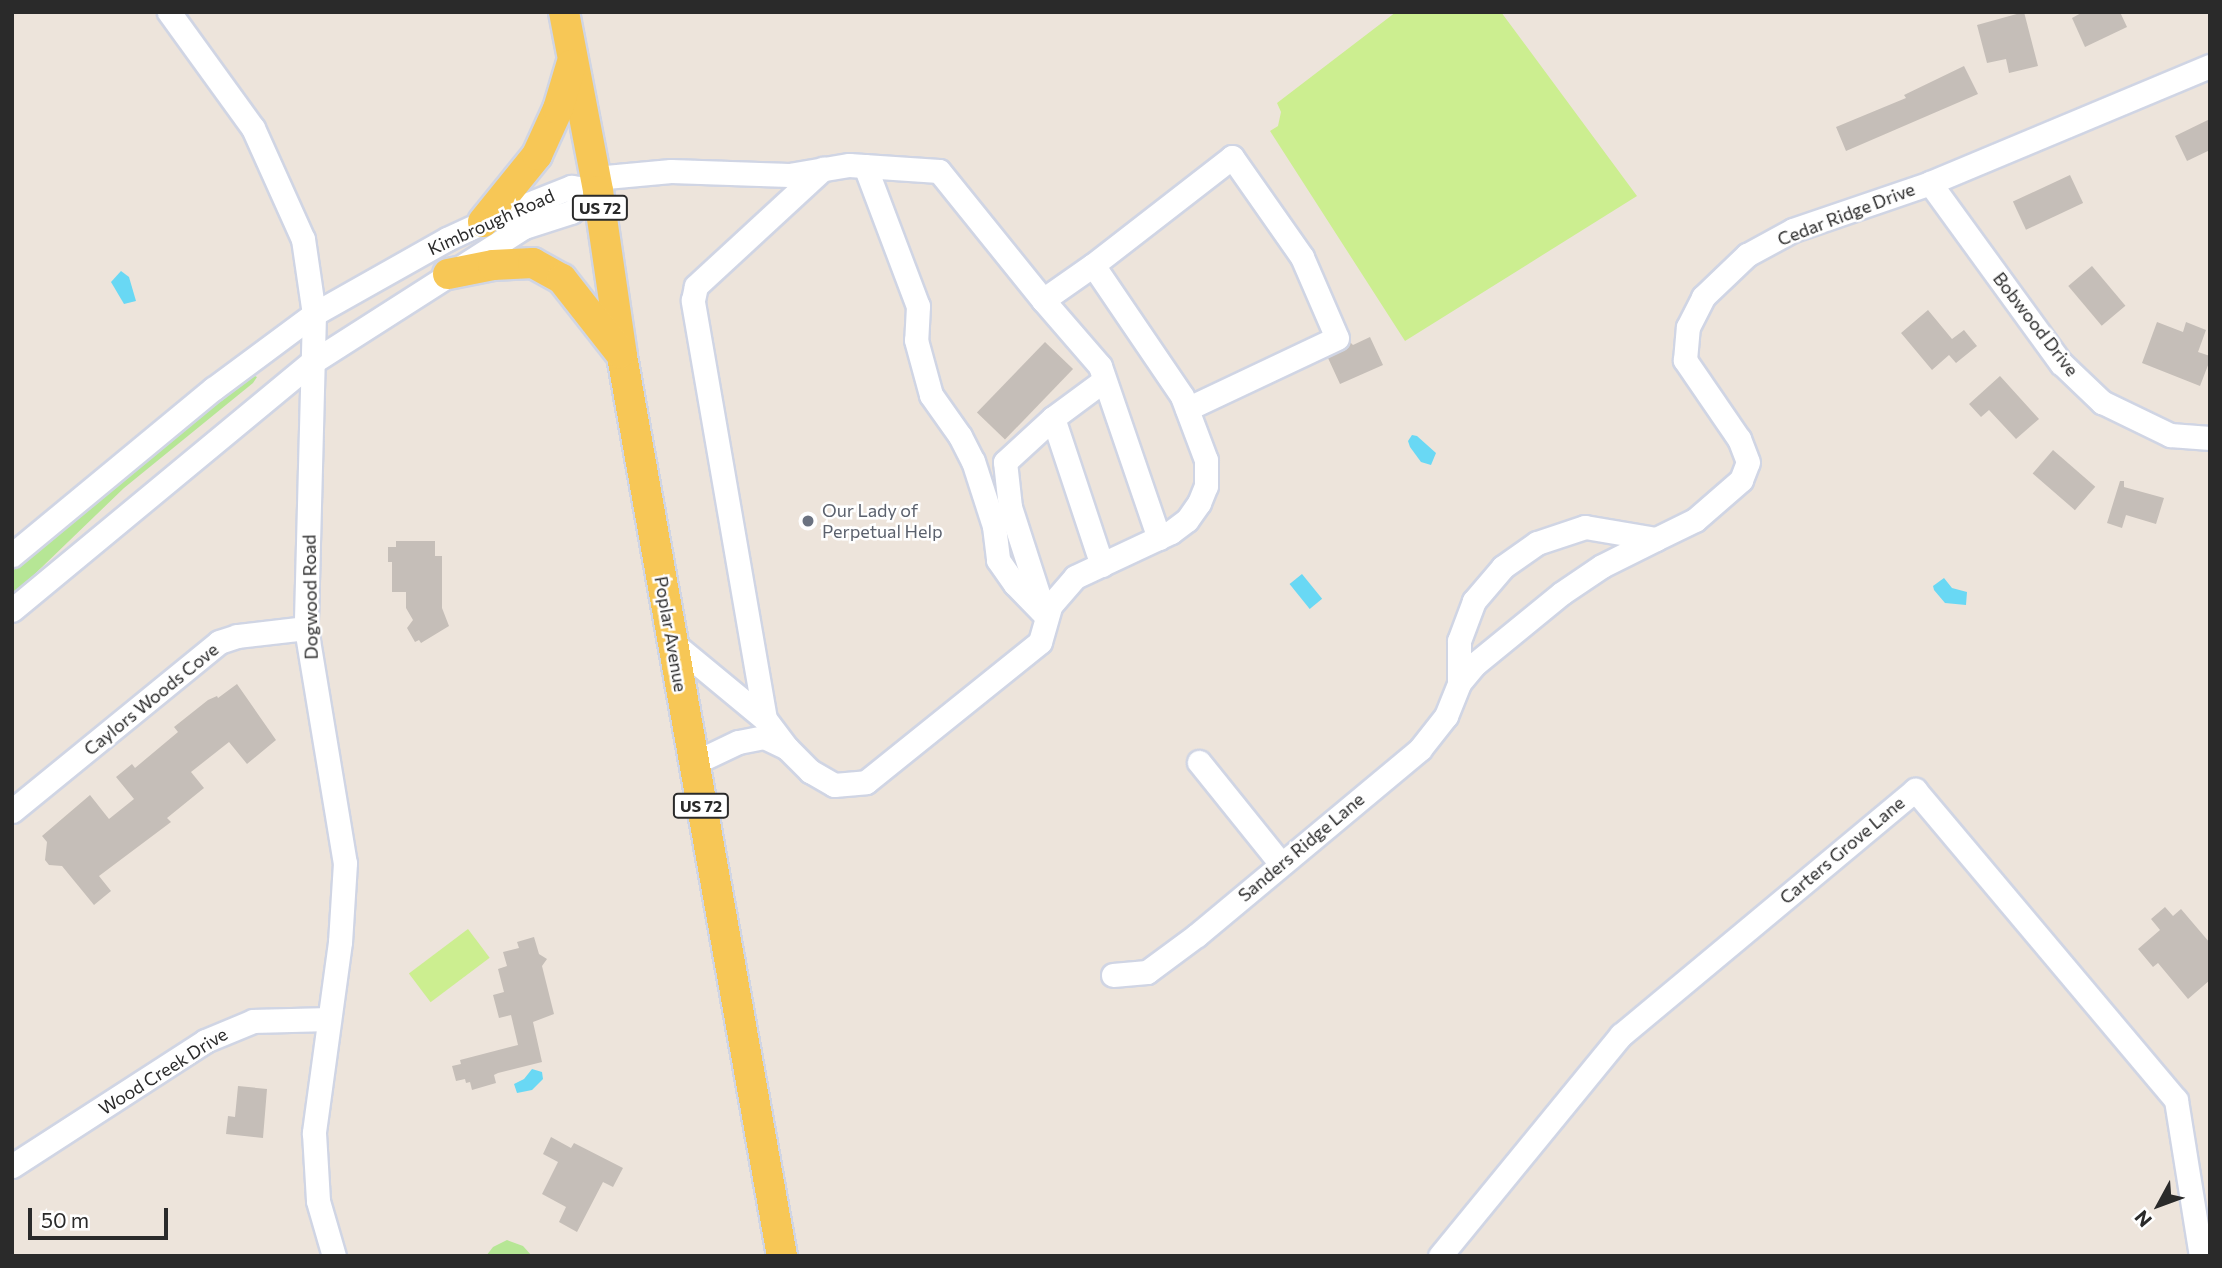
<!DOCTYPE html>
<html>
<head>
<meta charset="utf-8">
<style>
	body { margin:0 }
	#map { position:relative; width:2222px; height:1268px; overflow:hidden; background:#ede4db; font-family:Commissioner,sans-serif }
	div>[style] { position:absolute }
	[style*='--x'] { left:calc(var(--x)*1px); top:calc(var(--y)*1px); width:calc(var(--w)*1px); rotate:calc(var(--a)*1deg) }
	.green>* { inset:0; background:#b6e695 }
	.pitch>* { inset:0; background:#ccee90; transform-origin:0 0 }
	.water>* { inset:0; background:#69d8f4; transform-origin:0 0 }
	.building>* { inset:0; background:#c5beb8; transform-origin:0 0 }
	.roads { filter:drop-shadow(2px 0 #d0d5e4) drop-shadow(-2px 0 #d0d5e4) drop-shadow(0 2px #d0d5e4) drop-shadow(0 -2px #d0d5e4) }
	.minor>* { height:23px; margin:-11.5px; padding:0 11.5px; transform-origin:11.5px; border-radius:11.5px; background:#fff }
	.major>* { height:30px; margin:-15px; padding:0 15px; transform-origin:15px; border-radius:15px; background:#f7c756 }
	.dots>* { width:19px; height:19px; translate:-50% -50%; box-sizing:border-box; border:4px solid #fff; border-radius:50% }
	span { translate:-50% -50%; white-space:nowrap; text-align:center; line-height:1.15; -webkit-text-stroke:5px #fff; paint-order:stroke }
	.shield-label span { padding:2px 5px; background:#fff; border:2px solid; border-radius:5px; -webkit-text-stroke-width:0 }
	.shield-label { font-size:16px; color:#2a2a2a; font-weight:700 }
	.street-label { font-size:18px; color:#2a2a2a }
	.worship-label { font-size:18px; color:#5b616d }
	.left { translate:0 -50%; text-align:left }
	.frame { position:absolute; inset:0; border:14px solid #2a2a2a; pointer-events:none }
	.north { position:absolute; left:2124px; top:1170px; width:70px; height:70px; -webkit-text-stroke:5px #fff; paint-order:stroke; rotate:229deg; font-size:19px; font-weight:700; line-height:28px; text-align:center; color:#2a2a2a }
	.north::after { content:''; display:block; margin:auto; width:24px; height:32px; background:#2a2a2a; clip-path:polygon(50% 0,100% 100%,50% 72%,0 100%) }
	.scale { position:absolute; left:28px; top:1208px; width:140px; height:32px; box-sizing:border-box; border:4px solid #2a2a2a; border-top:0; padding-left:9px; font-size:21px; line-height:24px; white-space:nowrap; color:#2a2a2a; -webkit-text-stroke:5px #fff; paint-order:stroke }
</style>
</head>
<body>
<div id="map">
	<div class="green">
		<i style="clip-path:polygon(251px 374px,257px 377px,253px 383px,124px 488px,12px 596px,12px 571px)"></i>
		<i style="clip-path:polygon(507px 1240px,523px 1246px,532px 1256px,486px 1256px,493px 1247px)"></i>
	</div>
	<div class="pitch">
		<i style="clip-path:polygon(1396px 12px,1501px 12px,1637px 196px,1405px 341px,1270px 131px,1278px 126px,1281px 112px,1277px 103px)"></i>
		<i style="left:468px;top:929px;width:36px;height:74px;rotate:53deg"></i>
	</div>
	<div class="water">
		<i style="clip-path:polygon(121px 271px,129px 277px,136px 301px,124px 304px,111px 282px)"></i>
		<i style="clip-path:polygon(1412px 435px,1417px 436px,1436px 453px,1431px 465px,1421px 462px,1410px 447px,1408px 441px)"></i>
		<i style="left:1302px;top:574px;width:32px;height:16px;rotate:51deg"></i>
		<i style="clip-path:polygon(1944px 578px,1952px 588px,1967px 592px,1966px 605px,1945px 603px,1934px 590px,1933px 586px)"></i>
		<i style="clip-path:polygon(532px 1069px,542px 1072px,543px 1079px,532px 1090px,517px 1093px,514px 1084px,524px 1079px)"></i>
	</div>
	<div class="building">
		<i style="clip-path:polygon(2024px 12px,2038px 66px,2009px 73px,2006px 59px,1987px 63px,1977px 25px)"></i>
		<i style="clip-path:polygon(2083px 12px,2120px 12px,2127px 27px,2085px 47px,2072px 18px)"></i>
		<i style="clip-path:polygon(1964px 66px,1978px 94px,1846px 151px,1836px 127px,1906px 98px,1904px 95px)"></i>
		<i style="clip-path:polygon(2210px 119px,2210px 150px,2187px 161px,2175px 136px)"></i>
		<i style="left:2070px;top:175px;width:31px;height:63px;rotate:65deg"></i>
		<i style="left:2092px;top:266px;width:52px;height:31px;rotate:50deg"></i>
		<i style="clip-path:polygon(1928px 310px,1952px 339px,1964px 330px,1977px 346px,1956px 363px,1949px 355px,1932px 370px,1901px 333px)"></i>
		<i style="clip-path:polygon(2157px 322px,2183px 332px,2186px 322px,2206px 330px,2198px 352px,2210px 356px,2210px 360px,2200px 386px,2142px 363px)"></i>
		<i style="clip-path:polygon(1370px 337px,1383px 365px,1340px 384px,1328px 358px,1344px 350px,1350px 342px,1353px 345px)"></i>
		<i style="left:1045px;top:342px;width:39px;height:98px;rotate:44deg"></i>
		<i style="clip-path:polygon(2000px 376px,2039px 419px,2016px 439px,1989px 410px,1981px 417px,1969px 404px)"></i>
		<i style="left:2053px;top:450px;width:56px;height:31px;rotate:41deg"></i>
		<i style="clip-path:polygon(2120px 481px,2124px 481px,2124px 487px,2164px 498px,2156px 524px,2126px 515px,2122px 528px,2107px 523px)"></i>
		<i style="clip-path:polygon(396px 541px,435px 541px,435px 556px,442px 556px,442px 608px,449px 626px,421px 643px,419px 640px,415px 642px,407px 628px,413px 620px,406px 608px,406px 592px,392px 592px,392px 562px,388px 562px,388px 547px,396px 547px)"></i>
		<i style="clip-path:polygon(237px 684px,276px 740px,247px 764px,229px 742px,191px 772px,204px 788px,167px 818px,171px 822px,99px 876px,111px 891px,94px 905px,62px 866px,49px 865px,45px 860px,47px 842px,42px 836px,90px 795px,109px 819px,134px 799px,116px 777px,132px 764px,135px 768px,178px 732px,174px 727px,208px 700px,217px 696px,218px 698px)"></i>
		<i style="clip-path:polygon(2165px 907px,2173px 916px,2181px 909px,2210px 943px,2210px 980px,2188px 999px,2158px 963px,2153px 967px,2138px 949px,2160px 930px,2151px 919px)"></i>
		<i style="clip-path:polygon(534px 937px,539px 954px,547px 959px,542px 966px,554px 1014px,533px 1022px,542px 1062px,498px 1073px,494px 1075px,496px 1083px,472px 1090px,470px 1082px,466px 1083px,465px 1079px,456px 1081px,452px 1066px,461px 1064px,460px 1060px,518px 1045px,511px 1015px,499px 1018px,493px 995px,504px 992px,498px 969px,507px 966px,503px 952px,519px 948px,517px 942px)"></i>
		<i style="clip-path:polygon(238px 1086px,267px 1089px,263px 1138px,226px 1134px,228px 1116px,235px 1117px)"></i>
		<i style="clip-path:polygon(551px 1137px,571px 1148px,574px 1143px,623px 1168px,613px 1187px,603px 1182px,577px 1232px,559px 1222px,566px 1207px,542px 1194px,558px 1162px,543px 1154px)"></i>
	</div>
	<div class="roads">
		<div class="minor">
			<i style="--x:169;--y:12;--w:143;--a:54.1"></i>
			<i style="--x:253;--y:128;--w:122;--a:65.8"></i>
			<i style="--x:303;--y:239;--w:76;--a:81.7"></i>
			<i style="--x:314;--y:314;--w:314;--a:91.5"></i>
			<i style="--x:306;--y:628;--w:238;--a:80.6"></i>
			<i style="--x:345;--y:863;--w:79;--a:93.6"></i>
			<i style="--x:340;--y:942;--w:193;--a:97.8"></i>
			<i style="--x:314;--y:1133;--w:68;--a:86.6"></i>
			<i style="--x:318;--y:1201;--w:57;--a:73.8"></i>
			<i style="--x:865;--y:166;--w:150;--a:69.3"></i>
			<i style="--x:918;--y:306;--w:34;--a:93"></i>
			<i style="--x:916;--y:340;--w:57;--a:74.7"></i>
			<i style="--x:931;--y:395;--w:50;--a:54.7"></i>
			<i style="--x:960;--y:436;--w:28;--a:63"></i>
			<i style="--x:973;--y:461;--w:68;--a:72.1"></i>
			<i style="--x:994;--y:526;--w:34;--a:83"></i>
			<i style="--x:998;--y:560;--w:29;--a:55"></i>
			<i style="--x:1015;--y:584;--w:45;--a:45.9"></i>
			<i style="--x:595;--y:178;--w:76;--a:-5.3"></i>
			<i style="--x:671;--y:171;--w:118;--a:1.9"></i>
			<i style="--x:789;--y:175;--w:61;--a:-9.5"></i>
			<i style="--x:849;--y:165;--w:90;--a:3.8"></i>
			<i style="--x:939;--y:171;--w:166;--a:51.1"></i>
			<i style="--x:1043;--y:300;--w:61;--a:-35"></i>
			<i style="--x:1930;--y:183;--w:223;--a:54"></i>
			<i style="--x:2061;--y:363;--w:57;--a:43.6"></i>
			<i style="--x:2102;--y:402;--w:76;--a:25.9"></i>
			<i style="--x:2170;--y:435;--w:40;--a:4.3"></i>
			<i style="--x:1043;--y:300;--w:87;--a:49.2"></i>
			<i style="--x:1100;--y:366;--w:182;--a:71.1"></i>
			<i style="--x:1053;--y:418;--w:155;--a:71.6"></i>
			<i style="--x:1656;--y:539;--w:72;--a:-170.4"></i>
			<i style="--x:1585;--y:527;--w:51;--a:161.6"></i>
			<i style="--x:1537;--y:543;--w:42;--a:144.8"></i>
			<i style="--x:1503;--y:567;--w:45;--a:130.5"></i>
			<i style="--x:1474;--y:601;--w:43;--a:110.6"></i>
			<i style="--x:1459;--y:641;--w:42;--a:90"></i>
			<i style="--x:1459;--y:683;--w:25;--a:-50"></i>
			<i style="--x:1475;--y:664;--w:112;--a:-39.2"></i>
			<i style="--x:1562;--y:593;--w:48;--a:-34"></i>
			<i style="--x:1602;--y:566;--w:60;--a:-26.6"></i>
			<i style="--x:1656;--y:539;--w:43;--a:-26"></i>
			<i style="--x:1695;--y:520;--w:61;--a:-41"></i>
			<i style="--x:1741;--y:480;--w:19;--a:-69"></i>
			<i style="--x:1748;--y:462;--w:25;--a:-111"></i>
			<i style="--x:1739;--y:439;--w:96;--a:-124.4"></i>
			<i style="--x:1685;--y:360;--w:33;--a:-85"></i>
			<i style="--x:1688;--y:327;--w:34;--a:-63"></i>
			<i style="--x:1703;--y:297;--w:61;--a:-43.7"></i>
			<i style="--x:1747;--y:255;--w:52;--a:-28.5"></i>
			<i style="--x:1793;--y:230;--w:145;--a:-18.9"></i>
			<i style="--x:1930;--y:183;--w:303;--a:-22.7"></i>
			<i style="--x:12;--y:555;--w:261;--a:-39.6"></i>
			<i style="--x:213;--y:389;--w:126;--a:-36.6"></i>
			<i style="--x:314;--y:314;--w:153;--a:-29.4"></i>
			<i style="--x:447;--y:239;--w:40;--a:-25"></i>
			<i style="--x:483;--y:222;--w:95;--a:-21.7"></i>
			<i style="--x:571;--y:187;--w:27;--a:8"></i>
			<i style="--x:1043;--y:609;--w:107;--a:-107.9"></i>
			<i style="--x:1010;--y:507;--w:45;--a:-96.3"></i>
			<i style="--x:1005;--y:462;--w:65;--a:-42.5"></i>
			<i style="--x:1053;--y:418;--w:62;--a:-36.5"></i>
			<i style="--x:12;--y:610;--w:388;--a:-39.6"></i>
			<i style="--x:311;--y:363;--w:253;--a:-32.6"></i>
			<i style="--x:524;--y:227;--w:49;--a:-17.7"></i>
			<i style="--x:571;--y:212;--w:34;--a:-38"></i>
			<i style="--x:673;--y:643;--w:119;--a:39.6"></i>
			<i style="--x:765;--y:719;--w:36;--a:53"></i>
			<i style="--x:787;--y:748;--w:25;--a:-154"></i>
			<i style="--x:764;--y:737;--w:26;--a:169"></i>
			<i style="--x:738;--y:742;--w:49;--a:154.5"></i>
			<i style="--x:765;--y:719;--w:425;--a:-99.8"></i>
			<i style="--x:693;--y:300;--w:14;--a:-78"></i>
			<i style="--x:696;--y:286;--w:173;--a:-42.7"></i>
			<i style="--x:787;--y:748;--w:33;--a:45"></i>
			<i style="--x:810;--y:771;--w:28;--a:30"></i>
			<i style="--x:834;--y:785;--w:32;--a:-5"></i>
			<i style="--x:866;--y:782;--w:223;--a:-38.8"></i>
			<i style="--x:1040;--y:642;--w:37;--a:-74"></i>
			<i style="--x:1050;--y:606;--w:38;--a:-49"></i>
			<i style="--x:1075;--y:577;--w:106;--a:-25.1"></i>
			<i style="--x:1171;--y:532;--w:20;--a:-37"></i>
			<i style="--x:1187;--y:520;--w:21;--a:-55"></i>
			<i style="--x:1199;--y:503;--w:18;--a:-68"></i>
			<i style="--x:1206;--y:486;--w:26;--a:-90"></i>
			<i style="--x:1206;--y:460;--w:68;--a:-110.6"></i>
			<i style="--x:1182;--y:396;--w:158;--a:-124.2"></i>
			<i style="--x:1093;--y:265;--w:176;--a:-37.8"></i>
			<i style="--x:1232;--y:157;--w:122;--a:55"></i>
			<i style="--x:1302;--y:257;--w:88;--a:66.6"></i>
			<i style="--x:1337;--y:338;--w:166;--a:154.7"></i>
			<i style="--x:1199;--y:762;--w:131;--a:51.2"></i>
			<i style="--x:12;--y:811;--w:267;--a:-39.2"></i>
			<i style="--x:219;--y:642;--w:19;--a:-18"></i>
			<i style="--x:237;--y:636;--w:69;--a:-6.6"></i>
			<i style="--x:1113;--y:975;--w:34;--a:-5"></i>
			<i style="--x:1147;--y:972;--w:62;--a:-36.5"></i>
			<i style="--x:1197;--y:935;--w:290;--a:-39.8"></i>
			<i style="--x:1420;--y:749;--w:42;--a:-51.8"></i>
			<i style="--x:1446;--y:716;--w:35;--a:-68"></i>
			<i style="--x:12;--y:1166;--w:230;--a:-32.9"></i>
			<i style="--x:205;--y:1041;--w:52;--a:-22.6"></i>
			<i style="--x:253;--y:1021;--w:76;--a:-1.5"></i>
			<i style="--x:1440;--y:1256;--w:286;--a:-50.7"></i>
			<i style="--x:1621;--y:1035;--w:383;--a:-39.8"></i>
			<i style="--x:1915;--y:790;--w:405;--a:49.9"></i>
			<i style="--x:2176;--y:1100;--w:158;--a:80.9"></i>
		</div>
		<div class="major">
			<i style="--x:564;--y:12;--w:182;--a:79.2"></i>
			<i style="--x:598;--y:191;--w:167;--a:81.7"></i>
			<i style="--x:622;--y:356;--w:914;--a:79.92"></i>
			<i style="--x:483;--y:222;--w:86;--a:-51.1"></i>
			<i style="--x:537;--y:155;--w:51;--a:-65.5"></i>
			<i style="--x:558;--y:109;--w:46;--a:-73.5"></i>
			<i style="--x:448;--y:274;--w:46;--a:-11.3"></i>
			<i style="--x:493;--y:265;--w:40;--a:-2.9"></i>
			<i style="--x:533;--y:263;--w:33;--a:29"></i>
			<i style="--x:562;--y:279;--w:94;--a:51.9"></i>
		</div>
	</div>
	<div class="dots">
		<i style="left:808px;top:521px;background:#6b7280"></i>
	</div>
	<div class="shield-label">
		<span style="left:600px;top:208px">US 72</span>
		<span style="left:701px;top:806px">US 72</span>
	</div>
	<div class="street-label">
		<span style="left:1846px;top:214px;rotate:-21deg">Cedar Ridge Drive</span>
		<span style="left:491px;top:222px;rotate:-24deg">Kimbrough Road</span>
		<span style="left:2036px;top:324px;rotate:52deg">Bobwood Drive</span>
		<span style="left:310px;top:597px;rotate:-91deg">Dogwood Road</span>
		<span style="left:671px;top:634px;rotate:80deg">Poplar Avenue</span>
		<span style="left:151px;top:699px;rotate:-39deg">Caylors Woods Cove</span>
		<span style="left:1301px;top:847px;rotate:-40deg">Sanders Ridge Lane</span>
		<span style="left:1842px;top:850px;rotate:-40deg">Carters Grove Lane</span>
		<span style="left:163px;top:1071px;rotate:-32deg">Wood Creek Drive</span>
	</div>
	<div class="worship-label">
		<span class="left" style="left:822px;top:521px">Our Lady of<br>Perpetual Help</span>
	</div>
	<div class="frame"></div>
	<div class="north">N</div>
	<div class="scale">50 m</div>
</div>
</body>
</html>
